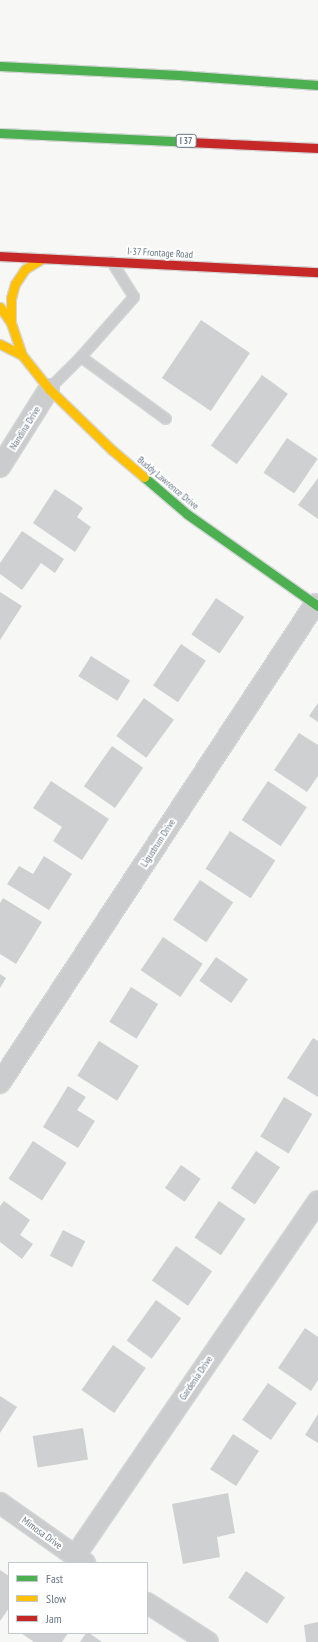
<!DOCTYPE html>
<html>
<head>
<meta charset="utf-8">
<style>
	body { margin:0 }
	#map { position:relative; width:318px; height:1642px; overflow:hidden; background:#f7f7f6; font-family:"PT Sans Narrow",sans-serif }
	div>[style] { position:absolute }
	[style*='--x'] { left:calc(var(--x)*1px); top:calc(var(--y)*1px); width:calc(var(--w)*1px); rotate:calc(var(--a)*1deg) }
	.building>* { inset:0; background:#cfd0d1; transform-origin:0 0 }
	.roads { filter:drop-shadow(1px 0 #d4d5d6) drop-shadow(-1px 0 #d4d5d6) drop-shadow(0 1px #d4d5d6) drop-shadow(0 -1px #d4d5d6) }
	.lane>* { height:10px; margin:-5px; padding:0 5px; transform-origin:5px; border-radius:5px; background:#cbcccd }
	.street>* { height:20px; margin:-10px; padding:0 10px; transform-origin:10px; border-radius:10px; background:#cbcccd }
	.fast>* { height:9px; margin:-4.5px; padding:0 4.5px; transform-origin:4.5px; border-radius:4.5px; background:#4caf50 }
	.slow>* { height:9px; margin:-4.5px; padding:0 4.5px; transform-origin:4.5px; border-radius:4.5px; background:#ffc107 }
	.jam>* { height:9px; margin:-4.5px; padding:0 4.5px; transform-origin:4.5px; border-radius:4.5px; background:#c62828 }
	span { translate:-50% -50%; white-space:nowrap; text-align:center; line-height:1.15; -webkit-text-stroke:4px #fff; paint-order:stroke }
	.shield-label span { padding:1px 3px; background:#fff; border:1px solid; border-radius:3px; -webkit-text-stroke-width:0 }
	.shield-label { font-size:9px; color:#677785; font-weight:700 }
	.street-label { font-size:10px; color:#677785 }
	.legend { position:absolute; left:8px; top:1562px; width:140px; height:72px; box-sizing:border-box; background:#fff; border:1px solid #c2c9ce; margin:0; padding:5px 7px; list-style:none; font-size:12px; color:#677785 }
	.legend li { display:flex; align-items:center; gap:8px; height:20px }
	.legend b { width:20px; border:1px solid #c2c9ce }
</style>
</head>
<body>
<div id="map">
	<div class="building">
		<i style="left:201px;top:320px;width:59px;height:70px;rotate:34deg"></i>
		<i style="left:262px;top:375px;width:32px;height:87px;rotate:36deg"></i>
		<i style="left:287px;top:438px;width:37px;height:42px;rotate:34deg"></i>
		<i style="clip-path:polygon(318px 478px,318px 519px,298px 505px)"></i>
		<i style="clip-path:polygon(55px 489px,83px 508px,77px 517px,91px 527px,75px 552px,33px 523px)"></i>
		<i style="clip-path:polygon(22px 531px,64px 559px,55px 573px,41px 563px,22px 590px,0 574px,0 563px)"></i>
		<i style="clip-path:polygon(0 592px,22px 606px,0 640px)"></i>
		<i style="left:216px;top:598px;width:34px;height:44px;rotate:34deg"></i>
		<i style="left:181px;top:644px;width:30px;height:50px;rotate:34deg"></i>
		<i style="left:91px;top:656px;width:46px;height:24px;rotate:32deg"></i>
		<i style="left:144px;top:698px;width:37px;height:47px;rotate:36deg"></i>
		<i style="clip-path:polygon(318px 703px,318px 722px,309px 716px)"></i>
		<i style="clip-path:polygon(299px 733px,318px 745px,318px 776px,307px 792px,274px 770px)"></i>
		<i style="left:112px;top:746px;width:38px;height:49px;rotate:35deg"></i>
		<i style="clip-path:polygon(51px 781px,109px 819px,82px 860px,53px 841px,62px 827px,33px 808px)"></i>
		<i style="left:268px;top:781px;width:47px;height:47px;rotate:34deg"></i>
		<i style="left:230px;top:831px;width:54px;height:45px;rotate:33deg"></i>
		<i style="clip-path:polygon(44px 856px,72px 874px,49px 910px,7px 884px,19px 866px,33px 874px)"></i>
		<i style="left:200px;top:880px;width:40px;height:48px;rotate:34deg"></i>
		<i style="clip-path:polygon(3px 898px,42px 922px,16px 964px,0 954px,0 903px)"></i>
		<i style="left:163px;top:937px;width:48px;height:40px;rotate:34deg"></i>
		<i style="left:216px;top:957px;width:39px;height:29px;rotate:35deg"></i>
		<i style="clip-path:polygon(0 974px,6px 978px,0 988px)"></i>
		<i style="left:131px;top:987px;width:32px;height:41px;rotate:32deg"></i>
		<i style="clip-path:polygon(313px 1038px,318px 1041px,318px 1097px,287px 1078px)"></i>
		<i style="left:99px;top:1041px;width:47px;height:41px;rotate:32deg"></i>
		<i style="clip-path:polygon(68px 1086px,86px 1097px,77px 1110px,95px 1121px,78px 1148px,43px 1127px)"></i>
		<i style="left:284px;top:1097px;width:33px;height:46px;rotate:31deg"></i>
		<i style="left:33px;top:1141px;width:40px;height:45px;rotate:33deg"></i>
		<i style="left:256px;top:1151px;width:29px;height:45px;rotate:34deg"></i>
		<i style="left:181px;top:1165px;width:24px;height:28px;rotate:35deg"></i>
		<i style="clip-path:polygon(4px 1201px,30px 1220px,20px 1235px,33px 1244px,22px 1259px,0 1242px,0 1206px)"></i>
		<i style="left:219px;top:1201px;width:32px;height:44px;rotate:34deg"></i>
		<i style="left:63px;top:1230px;width:25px;height:29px;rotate:27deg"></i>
		<i style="left:176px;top:1246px;width:44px;height:42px;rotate:35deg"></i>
		<i style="left:156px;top:1300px;width:31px;height:50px;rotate:36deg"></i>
		<i style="clip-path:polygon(305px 1328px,318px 1337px,318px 1380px,311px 1391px,278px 1368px)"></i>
		<i style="left:113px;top:1345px;width:40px;height:55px;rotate:35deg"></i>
		<i style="left:268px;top:1383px;width:35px;height:45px;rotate:35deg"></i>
		<i style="clip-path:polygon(0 1396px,17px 1407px,0 1433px)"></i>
		<i style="clip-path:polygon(318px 1414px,318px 1443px,305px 1435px)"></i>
		<i style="left:83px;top:1428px;width:32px;height:51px;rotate:81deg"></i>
		<i style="left:233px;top:1434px;width:31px;height:42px;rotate:33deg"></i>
		<i style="clip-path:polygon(228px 1493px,235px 1533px,217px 1537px,220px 1557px,183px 1564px,172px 1504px)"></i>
		<i style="clip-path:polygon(0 1570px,9px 1576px,9px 1608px,0 1621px)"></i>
		<i style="left:246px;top:1571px;width:47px;height:32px;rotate:34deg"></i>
		<i style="clip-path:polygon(318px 1622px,318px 1642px,306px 1642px,304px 1625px)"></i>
		<i style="clip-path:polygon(21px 1633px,68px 1633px,62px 1642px,34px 1642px)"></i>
		<i style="clip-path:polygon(86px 1633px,89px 1633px,102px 1642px,80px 1642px)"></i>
	</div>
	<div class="roads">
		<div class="lane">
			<i style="--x:81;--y:357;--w:105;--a:36.1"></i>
			<i style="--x:49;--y:389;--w:45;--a:-45"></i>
			<i style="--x:81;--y:357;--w:80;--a:-48.5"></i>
			<i style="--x:134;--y:297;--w:41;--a:-122.2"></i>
		</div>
		<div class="street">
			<i style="--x:0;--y:467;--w:92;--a:-57.9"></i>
			<i style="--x:0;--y:1083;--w:573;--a:-56.67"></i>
			<i style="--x:0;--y:1503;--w:104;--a:35.2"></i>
			<i style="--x:75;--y:1556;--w:430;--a:-55.6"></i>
			<i style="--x:147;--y:1603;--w:72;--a:32.6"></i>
		</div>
		<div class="fast">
			<i style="--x:0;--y:66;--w:179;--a:2.9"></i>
			<i style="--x:179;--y:75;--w:139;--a:4.1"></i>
			<i style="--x:0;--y:133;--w:188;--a:2.7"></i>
			<i style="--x:144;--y:477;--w:57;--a:40.7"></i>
			<i style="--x:187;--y:514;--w:160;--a:35.1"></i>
		</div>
		<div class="slow">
			<i style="--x:0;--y:307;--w:19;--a:55"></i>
			<i style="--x:11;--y:323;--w:34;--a:71"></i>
			<i style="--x:22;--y:355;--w:43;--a:51.5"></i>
			<i style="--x:49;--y:389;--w:88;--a:44.1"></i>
			<i style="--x:112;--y:450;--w:42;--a:40.2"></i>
			<i style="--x:11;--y:323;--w:25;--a:-90"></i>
			<i style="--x:11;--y:298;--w:15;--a:-74"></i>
			<i style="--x:15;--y:284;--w:18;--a:-56"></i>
			<i style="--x:25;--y:269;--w:21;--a:-31"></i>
			<i style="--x:0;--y:344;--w:25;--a:27"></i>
		</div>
		<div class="jam">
			<i style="--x:188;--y:142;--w:130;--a:2.6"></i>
			<i style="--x:0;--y:256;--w:318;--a:2.9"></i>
		</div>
	</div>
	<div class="shield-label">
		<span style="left:186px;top:141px">I 37</span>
	</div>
	<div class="street-label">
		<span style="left:160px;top:253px;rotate:3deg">I-37 Frontage Road</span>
		<span style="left:25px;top:428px;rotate:-58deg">Nandina Drive</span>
		<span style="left:168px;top:483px;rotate:40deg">Buddy Lawrence Drive</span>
		<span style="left:158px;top:843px;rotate:-57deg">Ligustrum Drive</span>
		<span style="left:196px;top:1378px;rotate:-56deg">Gardenia Drive</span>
		<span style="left:42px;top:1533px;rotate:36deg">Mimosa Drive</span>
	</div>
	<ul class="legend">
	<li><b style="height:5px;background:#4caf50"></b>Fast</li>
	<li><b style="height:5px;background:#ffc107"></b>Slow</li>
	<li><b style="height:5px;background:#c62828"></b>Jam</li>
	</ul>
</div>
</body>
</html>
